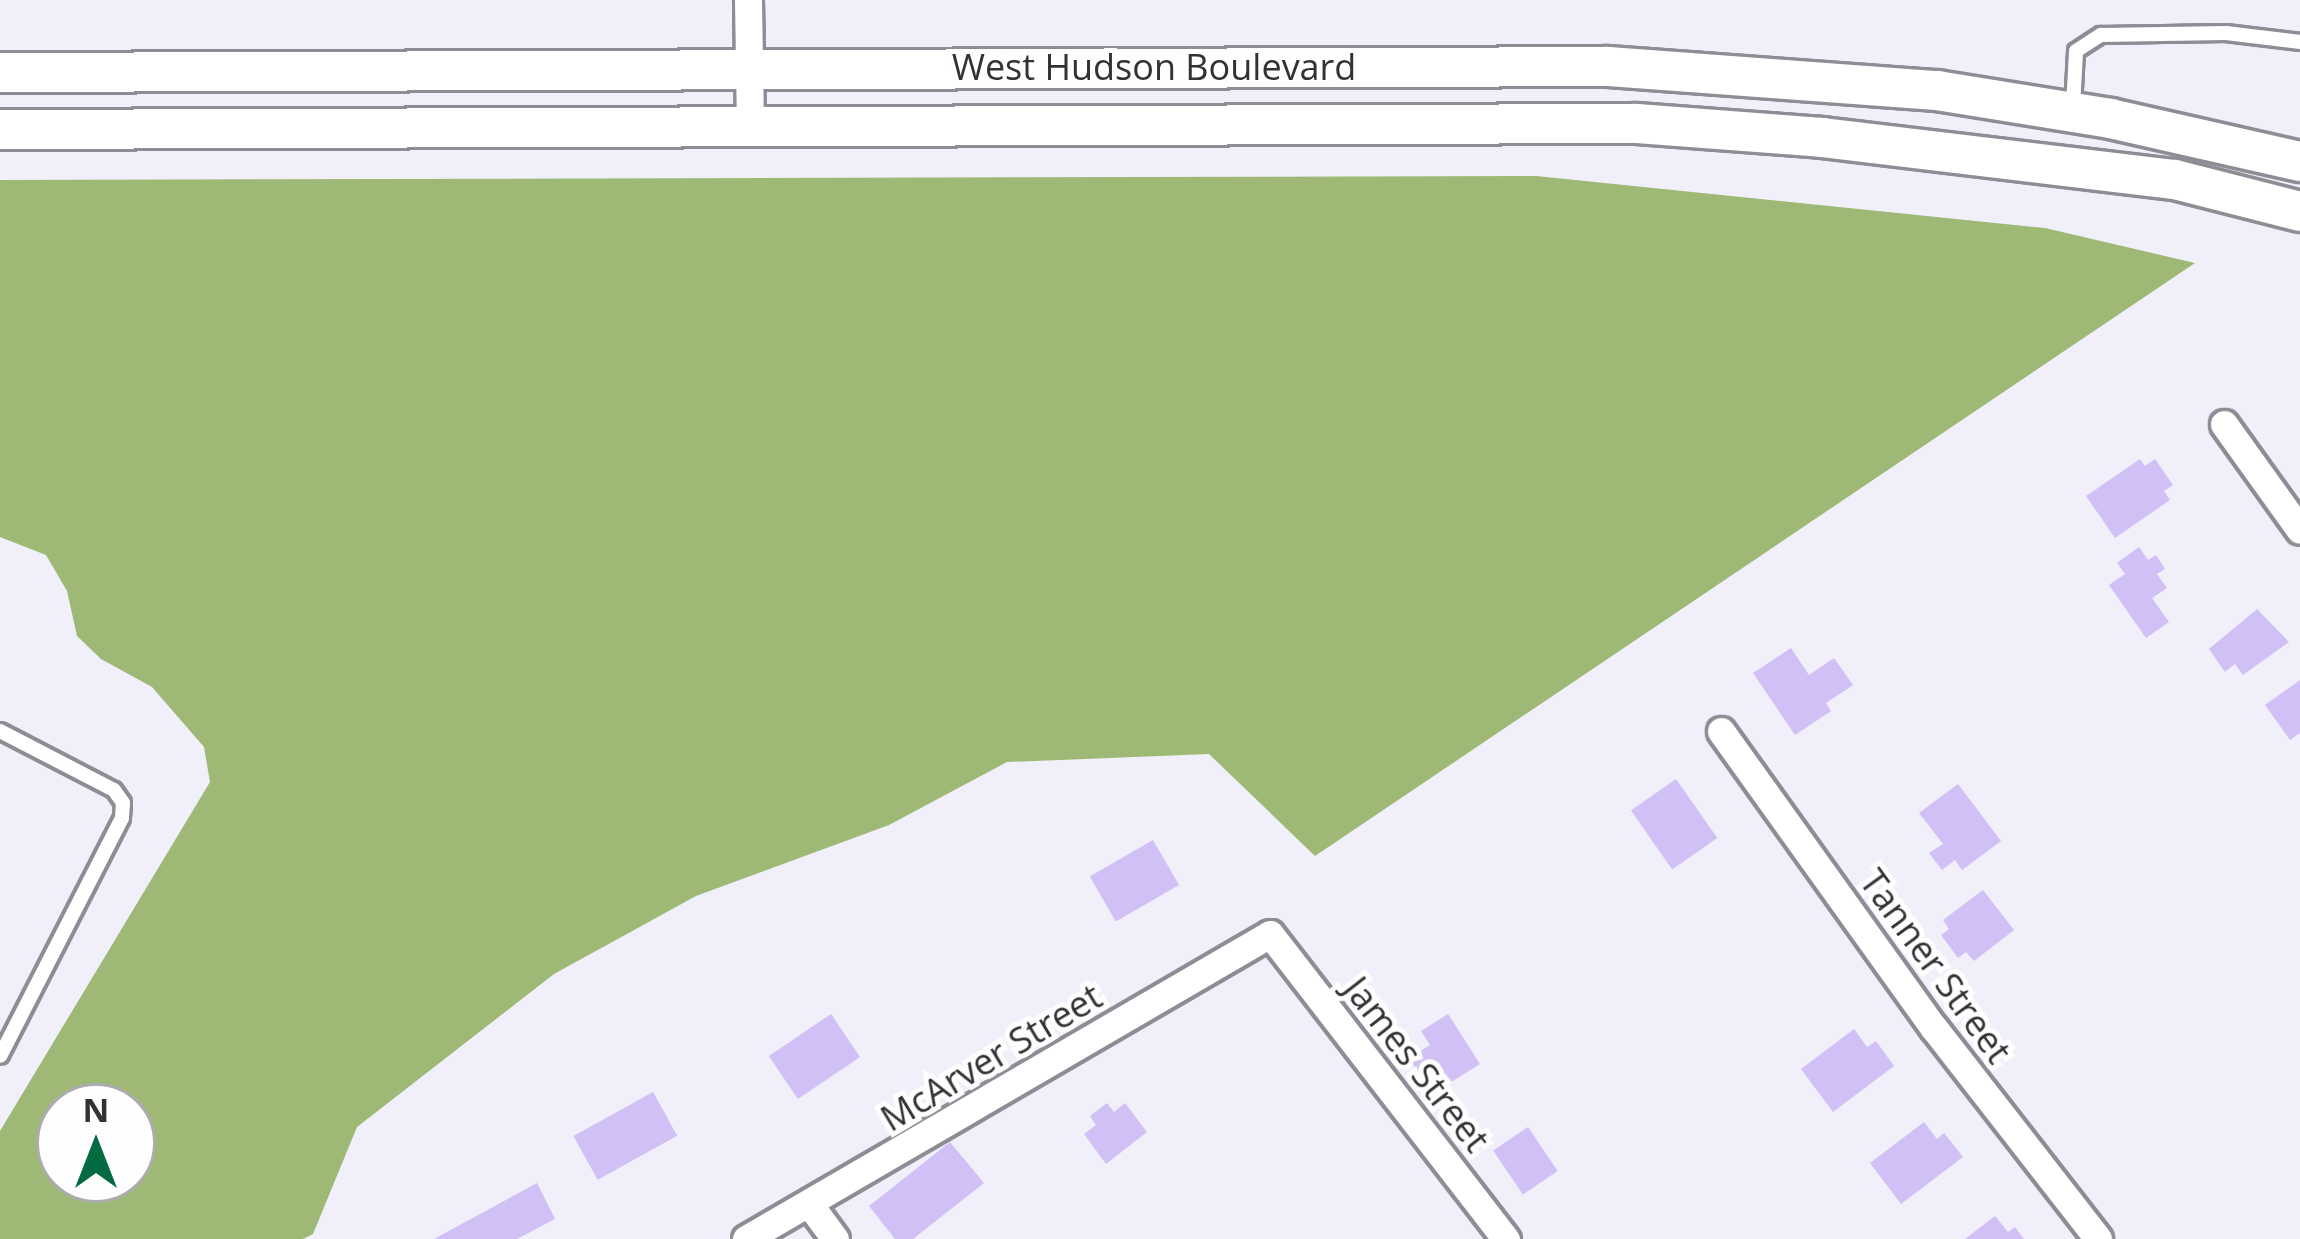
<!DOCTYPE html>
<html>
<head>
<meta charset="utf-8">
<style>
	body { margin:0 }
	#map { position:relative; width:2300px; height:1239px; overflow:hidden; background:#f1eff9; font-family:"Open Sans",sans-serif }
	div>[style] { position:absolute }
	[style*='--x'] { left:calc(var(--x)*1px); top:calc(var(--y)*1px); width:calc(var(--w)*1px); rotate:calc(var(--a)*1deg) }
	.forest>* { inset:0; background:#9eb975 }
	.building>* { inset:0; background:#d0c0f6; transform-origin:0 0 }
	.roads { filter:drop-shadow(3px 0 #8f8c95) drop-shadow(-3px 0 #8f8c95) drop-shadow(0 3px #8f8c95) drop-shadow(0 -3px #8f8c95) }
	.service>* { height:14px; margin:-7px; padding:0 7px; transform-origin:7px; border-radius:7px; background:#fff }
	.minor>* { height:27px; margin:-13.5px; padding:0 13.5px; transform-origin:13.5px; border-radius:13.5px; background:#fff }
	.secondary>* { height:39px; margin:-19.5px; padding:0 19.5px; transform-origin:19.5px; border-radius:19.5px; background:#fff }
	span { translate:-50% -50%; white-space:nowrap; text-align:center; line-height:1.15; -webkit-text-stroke:10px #fefefe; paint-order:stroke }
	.street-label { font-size:36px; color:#323134 }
	.north { position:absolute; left:36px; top:1083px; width:120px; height:120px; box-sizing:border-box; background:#fefefe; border:3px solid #acacad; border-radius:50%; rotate:0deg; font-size:33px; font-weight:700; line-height:48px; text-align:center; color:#323134 }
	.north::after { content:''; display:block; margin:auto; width:42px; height:54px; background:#036b41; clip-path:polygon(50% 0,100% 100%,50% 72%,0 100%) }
</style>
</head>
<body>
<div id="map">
	<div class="forest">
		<i style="clip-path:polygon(evenodd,1536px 176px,2045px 228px,2195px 263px,1315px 856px,1209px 754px,1007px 762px,889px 825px,696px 896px,554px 974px,357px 1127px,313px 1234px,303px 1239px,0 1239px,0 1131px,210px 782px,204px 747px,152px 687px,101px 659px,77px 636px,67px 591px,46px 555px,0 537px,0 180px,1536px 176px,132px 1107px,132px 1179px,60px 1179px,60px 1107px,132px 1107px)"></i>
	</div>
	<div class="building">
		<i style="clip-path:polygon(2140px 459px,2145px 466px,2155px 459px,2173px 485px,2164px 491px,2170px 500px,2115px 538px,2086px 496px)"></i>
		<i style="clip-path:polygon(2139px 547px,2148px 560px,2156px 555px,2165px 569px,2157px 574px,2167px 588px,2152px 598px,2169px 622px,2146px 638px,2109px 585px,2125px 574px,2117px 563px)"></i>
		<i style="clip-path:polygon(2257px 609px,2289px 642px,2243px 675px,2235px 664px,2225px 672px,2209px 649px)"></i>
		<i style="clip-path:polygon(1791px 648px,1809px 675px,1834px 658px,1853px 685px,1826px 703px,1831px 711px,1795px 735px,1753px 673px)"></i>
		<i style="clip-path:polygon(2300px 680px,2300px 733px,2290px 740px,2265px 705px)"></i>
		<i style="left:1676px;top:779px;width:72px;height:55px;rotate:55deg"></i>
		<i style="clip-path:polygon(1958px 784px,2001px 841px,1962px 870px,1955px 860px,1942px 870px,1929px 853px,1943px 844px,1919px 813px)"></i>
		<i style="left:1153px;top:840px;width:52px;height:73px;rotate:60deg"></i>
		<i style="clip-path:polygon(1983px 890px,2014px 930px,1974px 961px,1966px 952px,1958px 958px,1941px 935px,1949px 929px,1943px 920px)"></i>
		<i style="left:831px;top:1014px;width:52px;height:75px;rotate:56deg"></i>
		<i style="clip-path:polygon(1448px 1014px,1480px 1064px,1432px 1094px,1409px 1058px,1430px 1045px,1421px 1031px)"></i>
		<i style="clip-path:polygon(1854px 1029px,1867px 1047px,1876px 1041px,1894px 1066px,1833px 1112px,1801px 1069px)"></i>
		<i style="left:653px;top:1092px;width:50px;height:91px;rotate:61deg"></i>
		<i style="clip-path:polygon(1107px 1103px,1114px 1112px,1125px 1103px,1147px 1132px,1106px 1164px,1084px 1134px,1096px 1125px,1090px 1116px)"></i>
		<i style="clip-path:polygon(1924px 1122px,1937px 1139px,1944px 1133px,1963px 1157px,1901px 1204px,1870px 1163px)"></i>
		<i style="left:1528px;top:1127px;width:53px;height:42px;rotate:56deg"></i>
		<i style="clip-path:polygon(950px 1142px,984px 1183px,913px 1239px,895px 1239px,869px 1206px)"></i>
		<i style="clip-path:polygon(537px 1183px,555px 1219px,517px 1239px,434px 1239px)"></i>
		<i style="clip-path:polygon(1995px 1216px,2008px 1232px,2015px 1227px,2024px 1239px,1965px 1239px)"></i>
	</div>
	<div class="roads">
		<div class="service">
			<i style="--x:2073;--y:107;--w:56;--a:-86.9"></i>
			<i style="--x:2076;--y:51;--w:30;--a:-33"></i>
			<i style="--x:2101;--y:35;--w:125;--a:-0.9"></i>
			<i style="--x:2226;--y:33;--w:75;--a:6.9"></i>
			<i style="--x:0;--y:731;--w:128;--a:27.4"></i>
			<i style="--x:114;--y:790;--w:16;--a:55"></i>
			<i style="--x:123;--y:803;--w:15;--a:94"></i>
			<i style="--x:122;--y:818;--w:267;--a:117.1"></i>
		</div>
		<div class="minor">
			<i style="--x:748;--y:0;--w:126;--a:89.1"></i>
			<i style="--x:2224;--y:424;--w:130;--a:54.4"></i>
			<i style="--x:1721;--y:731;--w:365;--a:54.4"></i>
			<i style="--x:1934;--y:1028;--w:267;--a:52.1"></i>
			<i style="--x:810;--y:1205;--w:42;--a:53.7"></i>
			<i style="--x:746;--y:1239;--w:606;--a:-30.2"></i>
			<i style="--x:1270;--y:934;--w:386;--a:52.3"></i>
		</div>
		<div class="secondary">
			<i style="--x:0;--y:72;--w:1607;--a:-0.21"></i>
			<i style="--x:1607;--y:66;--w:331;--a:4.2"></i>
			<i style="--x:1937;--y:90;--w:175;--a:9.2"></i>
			<i style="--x:2110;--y:118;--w:195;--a:12.8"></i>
			<i style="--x:0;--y:129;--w:1636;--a:-0.21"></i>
			<i style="--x:1636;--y:123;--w:186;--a:4.3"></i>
			<i style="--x:1821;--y:137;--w:355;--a:6.8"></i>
			<i style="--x:2174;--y:179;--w:130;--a:14.3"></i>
		</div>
	</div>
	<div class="street-label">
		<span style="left:1154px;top:67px">West Hudson Boulevard</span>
		<span style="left:1936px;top:966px;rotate:54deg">Tanner Street</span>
		<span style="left:991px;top:1057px;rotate:-31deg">McArver Street</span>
		<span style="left:1417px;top:1064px;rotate:52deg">James Street</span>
	</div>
	<div class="north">N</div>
</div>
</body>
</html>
